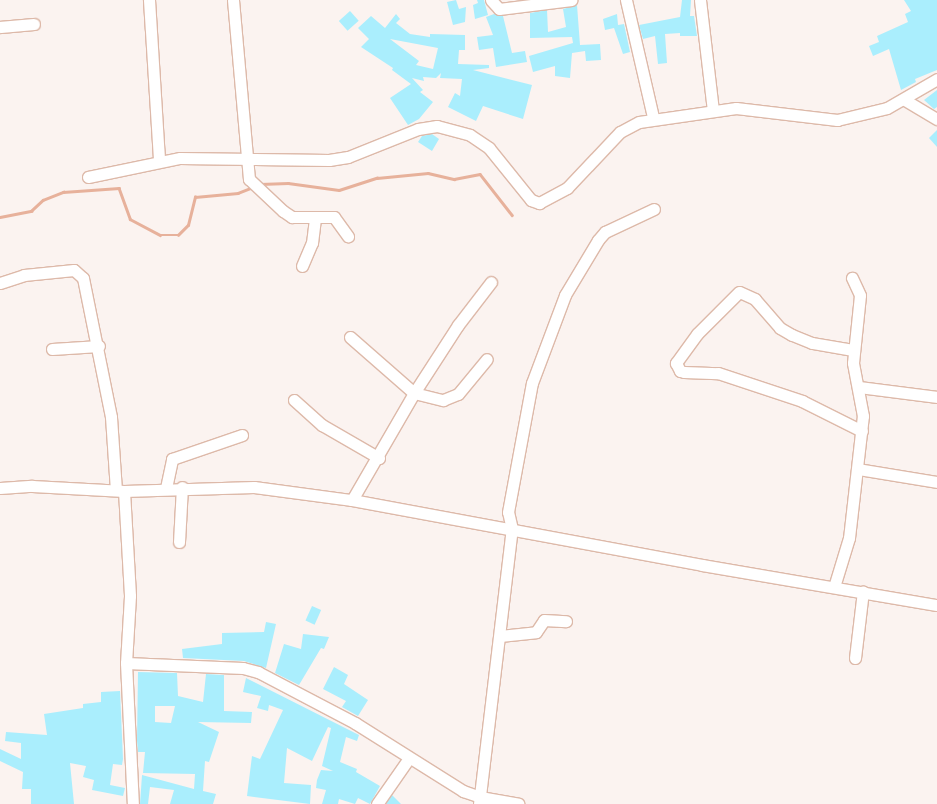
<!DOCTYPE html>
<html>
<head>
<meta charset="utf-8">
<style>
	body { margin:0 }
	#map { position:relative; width:937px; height:804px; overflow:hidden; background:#fbf3f0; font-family:Lato,sans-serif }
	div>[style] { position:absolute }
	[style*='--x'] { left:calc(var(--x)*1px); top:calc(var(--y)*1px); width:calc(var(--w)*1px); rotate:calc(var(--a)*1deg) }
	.stream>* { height:2.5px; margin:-1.25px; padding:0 1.25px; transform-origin:1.25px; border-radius:1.25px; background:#e7b19b }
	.building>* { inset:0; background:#aaeefd; transform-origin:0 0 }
	.roads { filter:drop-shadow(1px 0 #ddb9a9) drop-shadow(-1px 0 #ddb9a9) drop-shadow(0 1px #ddb9a9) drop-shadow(0 -1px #ddb9a9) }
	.minor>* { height:11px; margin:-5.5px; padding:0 5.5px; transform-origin:5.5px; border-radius:5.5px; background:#fff }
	span { translate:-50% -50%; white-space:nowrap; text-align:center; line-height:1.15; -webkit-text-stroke:5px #fff; paint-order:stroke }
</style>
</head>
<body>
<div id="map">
	<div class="stream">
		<i style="--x:260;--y:184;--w:28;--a:-2"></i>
		<i style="--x:288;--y:183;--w:51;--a:7.8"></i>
		<i style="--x:339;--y:190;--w:40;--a:-18"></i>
		<i style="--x:377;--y:178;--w:51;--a:-5.6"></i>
		<i style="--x:428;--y:173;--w:27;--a:13"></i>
		<i style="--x:454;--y:179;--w:26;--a:-11"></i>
		<i style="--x:480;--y:174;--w:52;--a:52"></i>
		<i style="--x:0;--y:217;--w:32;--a:-11"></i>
		<i style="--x:31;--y:211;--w:16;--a:-43"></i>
		<i style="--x:43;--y:200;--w:22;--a:-22"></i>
		<i style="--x:63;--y:192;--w:56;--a:-4.1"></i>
		<i style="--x:119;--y:188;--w:33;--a:70"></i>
		<i style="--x:130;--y:219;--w:34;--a:28"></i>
		<i style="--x:160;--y:235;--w:18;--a:0"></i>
		<i style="--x:178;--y:235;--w:14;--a:-45"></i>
		<i style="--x:188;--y:225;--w:29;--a:-76"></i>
		<i style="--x:195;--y:197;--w:43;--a:-5.3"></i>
		<i style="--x:238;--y:193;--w:16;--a:-22"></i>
	</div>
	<div class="building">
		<i style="clip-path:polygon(456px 0,459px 9px,466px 7px,465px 22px,453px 25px,447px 2px)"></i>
		<i style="clip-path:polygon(477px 0,484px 0,488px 15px,475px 19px,473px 5px,478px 3px)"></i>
		<i style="clip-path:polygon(682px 0,691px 0,690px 16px,694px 16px,697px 36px,680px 36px,680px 33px,665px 34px,667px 63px,658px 64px,655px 36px,643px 39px,639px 25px,680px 17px)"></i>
		<i style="clip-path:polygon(904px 0,937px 0,937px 70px,915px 79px,916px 82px,901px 90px,889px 49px,873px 56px,869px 46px,879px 42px,877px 36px,908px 22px,905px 14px,911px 11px)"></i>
		<i style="clip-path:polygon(577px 5px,580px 45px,600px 44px,601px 60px,586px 61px,585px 51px,572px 53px,570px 78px,555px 76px,555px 66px,533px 72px,529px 56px,573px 43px,572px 37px,530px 38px,530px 13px,547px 10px,548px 32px,566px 27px,563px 9px)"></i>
		<i style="left:350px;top:11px;width:13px;height:15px;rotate:48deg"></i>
		<i style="clip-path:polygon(evenodd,396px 14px,400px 19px,396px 23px,410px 34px,430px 37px,430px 34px,465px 35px,465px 50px,459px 50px,458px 64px,489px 65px,489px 68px,473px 70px,532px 85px,523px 119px,483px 106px,476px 121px,448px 107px,455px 93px,460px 96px,462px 79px,440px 78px,441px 73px,436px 78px,423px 77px,424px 81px,412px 78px,423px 90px,420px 92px,433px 102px,419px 119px,408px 125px,390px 98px,411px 84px,392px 70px,393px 68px,361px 47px,369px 39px,358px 28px,371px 16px,385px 28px,396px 14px,390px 39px,438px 48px,433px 69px,416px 65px,419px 61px,390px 39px)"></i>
		<i style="clip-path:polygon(494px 14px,503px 16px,512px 53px,525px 51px,527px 62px,496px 67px,493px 48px,479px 50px,477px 37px,493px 35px,486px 17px)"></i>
		<i style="clip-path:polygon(617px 14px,618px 25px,624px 24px,630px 52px,623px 54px,614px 28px,605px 30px,603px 19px)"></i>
		<i style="clip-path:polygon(937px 90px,937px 107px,934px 109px,924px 100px)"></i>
		<i style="clip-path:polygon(937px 130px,937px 147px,929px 138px)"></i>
		<i style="clip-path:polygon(432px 134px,439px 139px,432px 151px,418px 142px,422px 136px)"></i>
		<i style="left:312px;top:606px;width:10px;height:16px;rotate:24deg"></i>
		<i style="clip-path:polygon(266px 622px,276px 624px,266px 668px,244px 661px,183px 658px,182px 649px,222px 644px,222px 633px,264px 632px)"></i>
		<i style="clip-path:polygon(303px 634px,329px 637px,324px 649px,321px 648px,299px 685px,275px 673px,284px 644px,301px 649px)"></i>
		<i style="clip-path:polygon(334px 667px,348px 675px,344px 684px,368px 700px,358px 716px,342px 707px,346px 701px,323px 689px)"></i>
		<i style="clip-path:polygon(evenodd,138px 672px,177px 673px,178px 696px,203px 702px,206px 674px,224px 675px,224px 711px,252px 712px,251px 723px,198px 722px,219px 732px,209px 762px,205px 761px,203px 791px,216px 794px,213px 804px,170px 804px,174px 790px,150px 787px,148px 804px,140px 804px,142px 775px,194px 789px,195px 774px,143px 773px,145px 752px,138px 752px,137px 741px,138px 672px,155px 706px,175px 706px,171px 723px,155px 722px,155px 706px)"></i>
		<i style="clip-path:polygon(246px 678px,359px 735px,357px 741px,346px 737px,340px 762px,357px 769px,356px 772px,380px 786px,370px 804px,358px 798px,355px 804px,339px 799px,338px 804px,322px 804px,326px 790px,316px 788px,317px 780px,321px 770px,333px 771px,322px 766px,331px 728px,328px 727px,312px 761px,287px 748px,284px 783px,311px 785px,310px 804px,247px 796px,252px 756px,260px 759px,283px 710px,269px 705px,268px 711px,257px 708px,261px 696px,243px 692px)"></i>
		<i style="clip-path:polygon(120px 691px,123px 759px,122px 765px,113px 764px,110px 785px,125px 788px,123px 796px,92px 790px,94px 780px,83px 777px,86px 766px,70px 763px,74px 804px,31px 804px,31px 789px,22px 789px,23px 772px,0 761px,0 749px,21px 759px,21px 743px,5px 741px,6px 732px,47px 735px,44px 714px,83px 708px,83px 704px,101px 702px,101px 692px)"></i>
		<i style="clip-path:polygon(392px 795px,401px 804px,386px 804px)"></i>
	</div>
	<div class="roads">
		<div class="minor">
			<i style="--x:149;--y:0;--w:161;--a:86.4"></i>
			<i style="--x:233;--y:0;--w:180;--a:84.9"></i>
			<i style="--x:249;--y:179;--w:47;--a:43.3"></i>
			<i style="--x:283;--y:211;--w:11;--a:34"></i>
			<i style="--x:292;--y:217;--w:42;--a:0"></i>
			<i style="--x:334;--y:217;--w:24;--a:54"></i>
			<i style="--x:491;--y:0;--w:12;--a:48"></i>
			<i style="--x:499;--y:9;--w:73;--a:-7.1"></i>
			<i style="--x:626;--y:0;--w:120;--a:77"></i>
			<i style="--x:700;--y:0;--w:111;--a:83.3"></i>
			<i style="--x:0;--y:27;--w:34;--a:-5"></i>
			<i style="--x:905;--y:100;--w:37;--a:31"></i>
			<i style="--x:88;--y:177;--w:94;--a:-11.7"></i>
			<i style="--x:180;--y:158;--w:149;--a:0.8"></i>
			<i style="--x:329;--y:160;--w:19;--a:-9"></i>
			<i style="--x:348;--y:157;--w:75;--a:-21.8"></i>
			<i style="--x:418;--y:129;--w:19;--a:-9"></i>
			<i style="--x:437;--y:126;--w:34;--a:15"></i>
			<i style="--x:470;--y:135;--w:23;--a:34"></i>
			<i style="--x:489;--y:148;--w:67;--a:51.1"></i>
			<i style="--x:531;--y:200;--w:9;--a:21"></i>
			<i style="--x:539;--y:203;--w:32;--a:-28"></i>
			<i style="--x:567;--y:188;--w:77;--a:-46.6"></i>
			<i style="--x:620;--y:132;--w:21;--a:-28"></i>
			<i style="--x:639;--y:122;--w:98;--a:-8.2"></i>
			<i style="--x:736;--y:108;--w:102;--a:6.8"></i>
			<i style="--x:837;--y:120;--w:51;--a:-13.5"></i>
			<i style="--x:887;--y:108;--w:58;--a:-30.1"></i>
			<i style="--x:302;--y:266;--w:25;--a:-67"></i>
			<i style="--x:312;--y:243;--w:26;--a:-83"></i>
			<i style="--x:0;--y:283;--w:25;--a:-18"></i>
			<i style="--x:24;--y:275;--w:50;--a:-5.7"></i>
			<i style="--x:74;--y:270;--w:12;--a:42"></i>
			<i style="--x:83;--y:278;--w:142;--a:78.6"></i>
			<i style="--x:111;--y:417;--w:73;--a:86.1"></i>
			<i style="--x:350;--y:337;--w:85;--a:41.2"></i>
			<i style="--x:414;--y:393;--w:30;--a:14"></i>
			<i style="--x:443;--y:400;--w:16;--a:-22"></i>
			<i style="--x:458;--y:394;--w:45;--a:-50.4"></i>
			<i style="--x:52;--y:349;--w:47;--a:-3.7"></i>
			<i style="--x:853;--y:350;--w:42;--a:-170.3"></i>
			<i style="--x:812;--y:343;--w:22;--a:-158"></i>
			<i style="--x:792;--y:335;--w:14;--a:-150"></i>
			<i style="--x:780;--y:328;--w:38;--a:-131"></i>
			<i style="--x:755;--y:299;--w:17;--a:-156"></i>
			<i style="--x:739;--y:292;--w:59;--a:135"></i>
			<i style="--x:697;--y:334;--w:36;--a:126"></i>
			<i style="--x:676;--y:363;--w:9;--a:63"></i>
			<i style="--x:680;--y:371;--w:4;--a:14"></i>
			<i style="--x:684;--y:372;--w:34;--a:2"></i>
			<i style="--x:718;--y:373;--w:89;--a:18.4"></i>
			<i style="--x:802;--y:401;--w:67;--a:26.6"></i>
			<i style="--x:859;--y:387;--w:79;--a:7.3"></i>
			<i style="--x:294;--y:400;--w:38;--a:42"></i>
			<i style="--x:322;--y:425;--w:66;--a:30.1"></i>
			<i style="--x:858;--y:469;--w:80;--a:9.3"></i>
			<i style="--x:0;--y:488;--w:32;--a:-4"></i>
			<i style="--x:32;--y:486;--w:92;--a:3.1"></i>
			<i style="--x:124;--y:491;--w:130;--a:-1.8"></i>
			<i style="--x:254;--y:487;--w:99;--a:7.6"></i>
			<i style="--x:352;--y:500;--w:356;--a:10.5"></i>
			<i style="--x:702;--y:565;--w:238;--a:9.7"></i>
			<i style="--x:166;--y:488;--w:30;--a:-78"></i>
			<i style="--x:172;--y:459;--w:74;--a:-18.9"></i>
			<i style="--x:124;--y:491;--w:105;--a:86.7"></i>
			<i style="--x:130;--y:596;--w:67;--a:93.4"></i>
			<i style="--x:126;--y:663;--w:141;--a:87.2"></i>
			<i style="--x:352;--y:500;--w:124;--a:-59.9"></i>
			<i style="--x:414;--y:393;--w:81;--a:-57.1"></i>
			<i style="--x:458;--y:325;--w:54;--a:-52.5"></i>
			<i style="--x:179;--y:542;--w:55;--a:-86.9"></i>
			<i style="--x:834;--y:587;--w:51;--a:-73"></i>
			<i style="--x:849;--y:538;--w:123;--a:-83.5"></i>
			<i style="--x:863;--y:416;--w:54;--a:-100.7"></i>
			<i style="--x:853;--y:363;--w:68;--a:-84.1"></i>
			<i style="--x:860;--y:295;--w:19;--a:-115"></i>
			<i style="--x:500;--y:636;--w:36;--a:-6"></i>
			<i style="--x:536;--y:632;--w:14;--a:-56"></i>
			<i style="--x:544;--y:620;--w:22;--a:3"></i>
			<i style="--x:855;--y:658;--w:67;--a:-83.2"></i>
			<i style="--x:126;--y:663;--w:117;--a:2.4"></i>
			<i style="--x:243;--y:668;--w:16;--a:15"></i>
			<i style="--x:258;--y:672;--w:110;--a:27.7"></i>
			<i style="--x:355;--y:723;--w:128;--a:32.2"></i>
			<i style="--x:463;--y:791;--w:18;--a:19"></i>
			<i style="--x:480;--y:797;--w:39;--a:10"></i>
			<i style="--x:377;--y:804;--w:56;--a:-55.2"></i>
			<i style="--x:479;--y:804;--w:277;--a:-83.2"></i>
			<i style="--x:512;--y:529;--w:17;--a:-103"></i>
			<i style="--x:508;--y:512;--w:131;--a:-79.5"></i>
			<i style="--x:532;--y:383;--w:94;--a:-69.4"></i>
			<i style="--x:565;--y:295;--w:64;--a:-59"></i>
			<i style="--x:598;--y:240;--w:11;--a:-49"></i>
			<i style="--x:605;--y:232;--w:54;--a:-25.1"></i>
		</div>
	</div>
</div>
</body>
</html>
